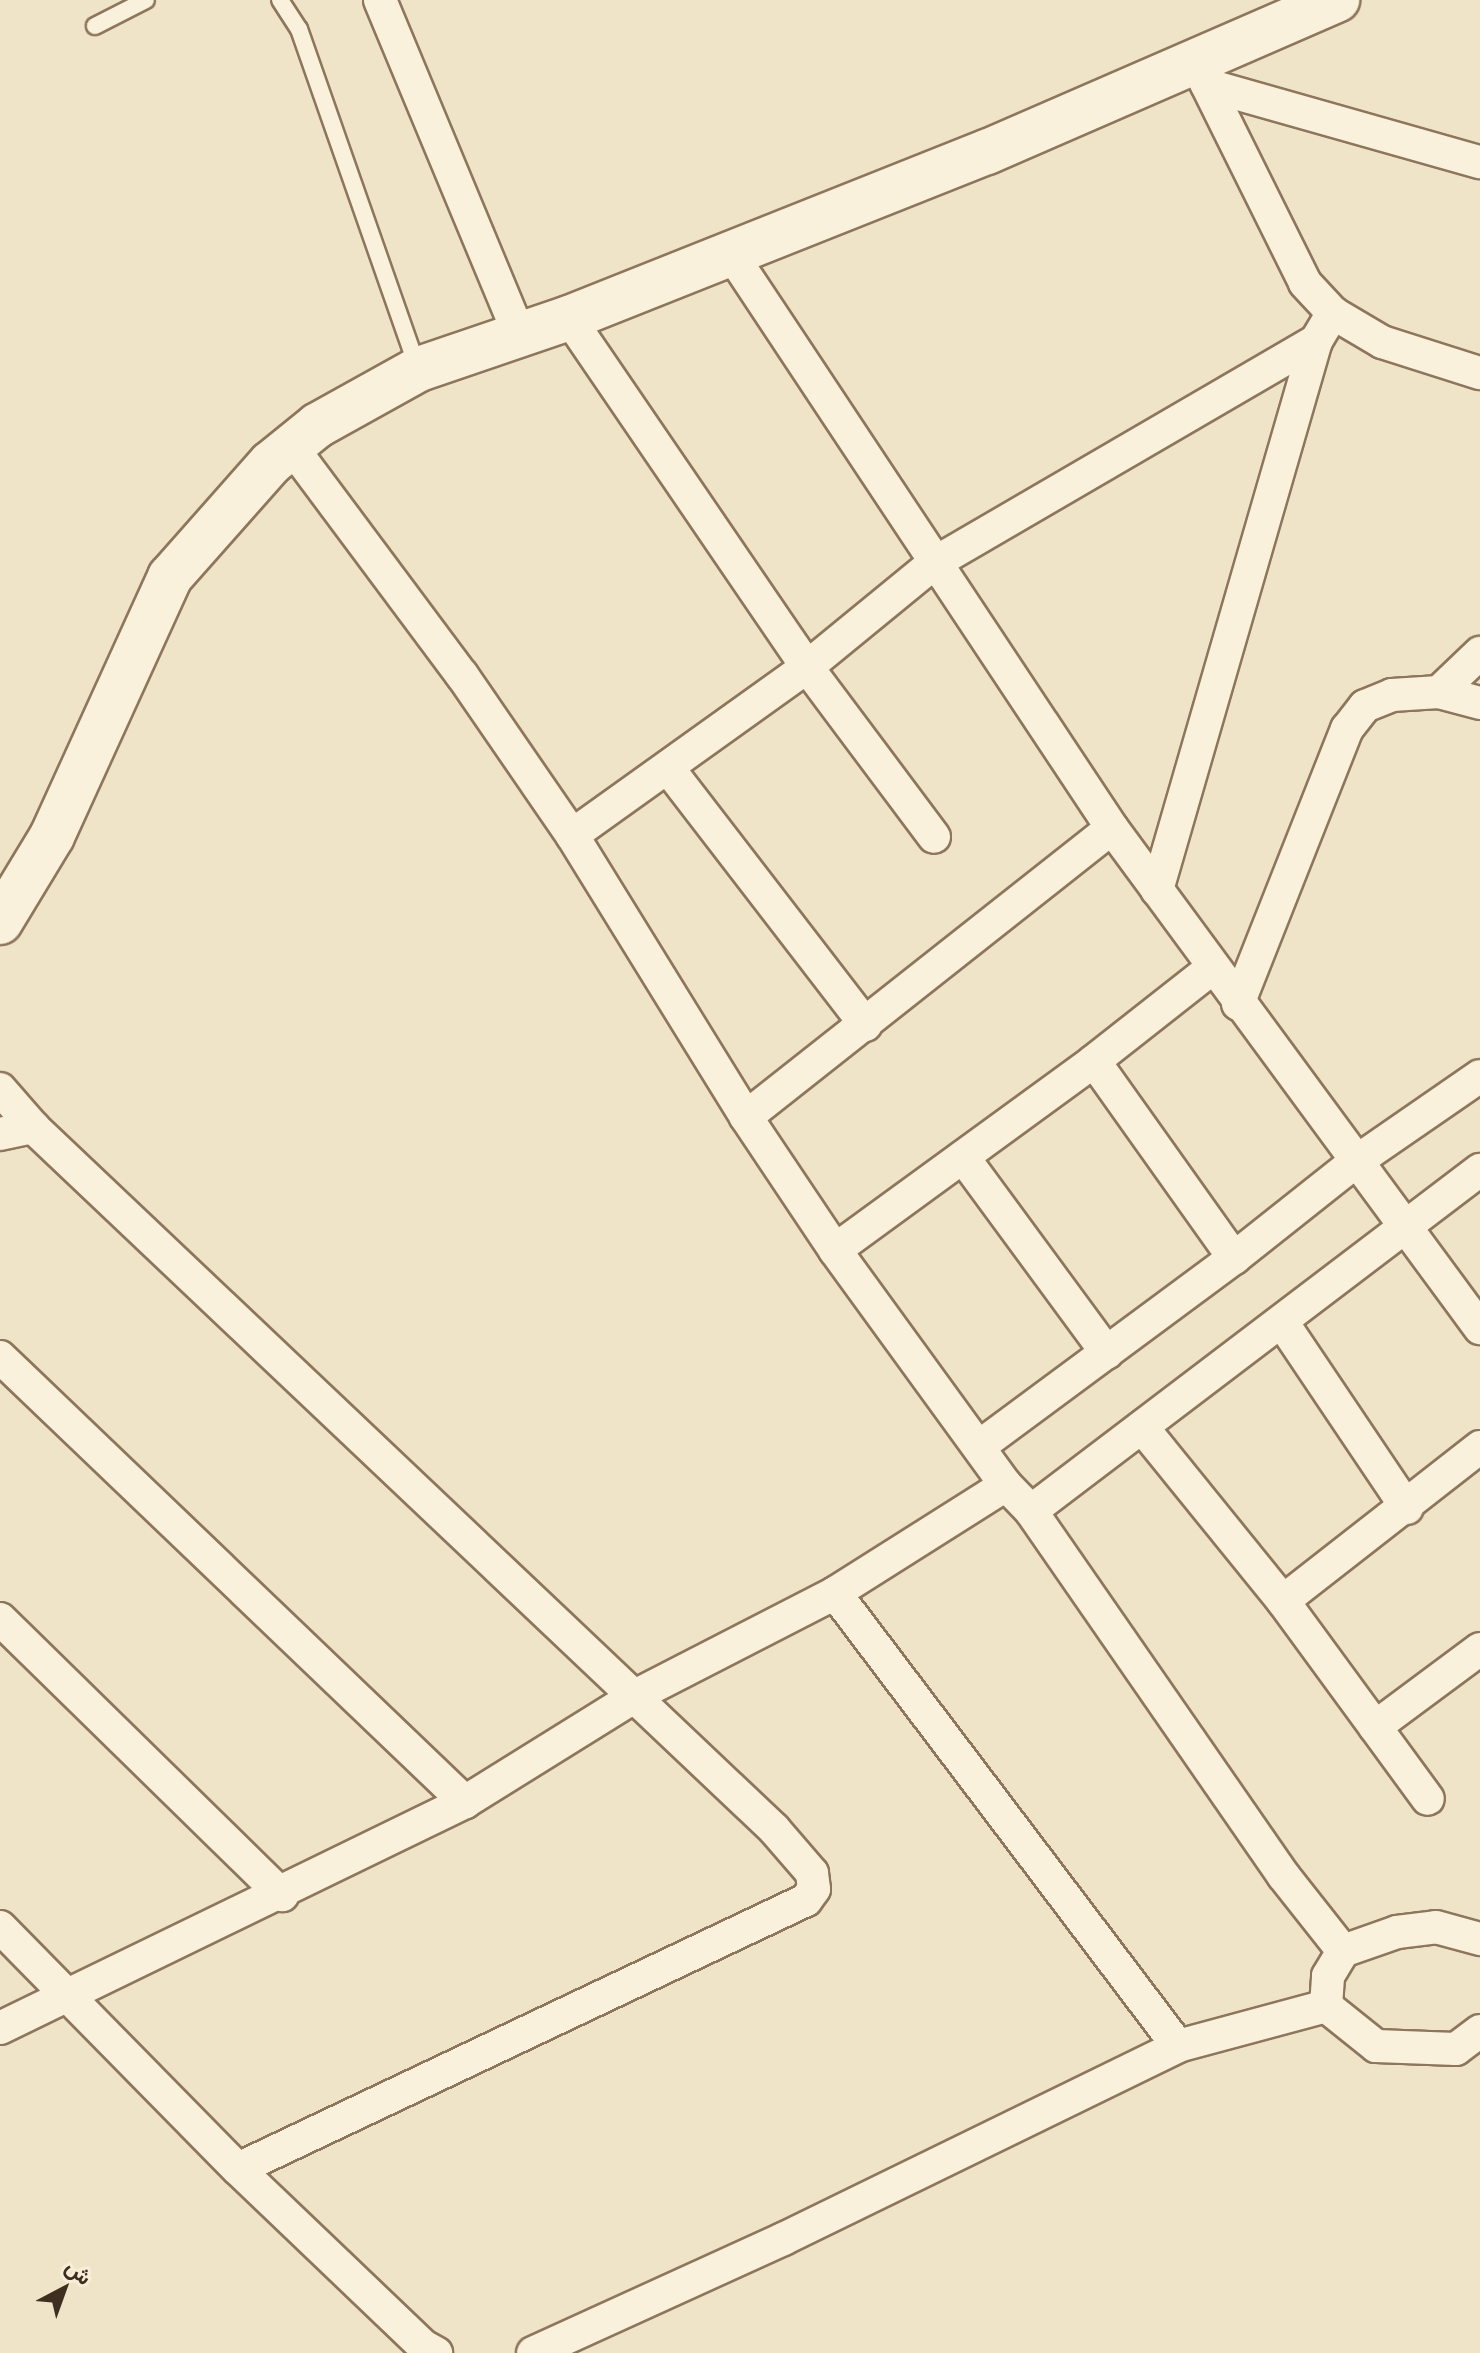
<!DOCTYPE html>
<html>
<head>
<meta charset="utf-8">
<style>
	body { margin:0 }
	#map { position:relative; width:1480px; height:2353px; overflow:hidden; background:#f0e4c8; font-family:"Playfair Display",Vazirmatn,serif }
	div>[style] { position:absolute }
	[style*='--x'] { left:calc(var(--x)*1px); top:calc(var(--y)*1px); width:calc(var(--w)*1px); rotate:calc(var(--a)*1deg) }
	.roads { filter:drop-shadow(2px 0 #8d765c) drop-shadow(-2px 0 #8d765c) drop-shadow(0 2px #8d765c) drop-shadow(0 -2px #8d765c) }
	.lane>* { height:16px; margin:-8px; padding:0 8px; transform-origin:8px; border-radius:8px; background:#faf1dc }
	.street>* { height:32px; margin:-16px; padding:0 16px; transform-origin:16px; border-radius:16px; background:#faf1dc }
	.secondary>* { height:44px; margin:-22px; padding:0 22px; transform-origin:22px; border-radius:22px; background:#faf1dc }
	span { translate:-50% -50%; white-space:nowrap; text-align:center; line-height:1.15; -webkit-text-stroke:6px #f7eed8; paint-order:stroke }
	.north { position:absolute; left:24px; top:2249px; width:80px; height:80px; -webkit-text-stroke:6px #f7eed8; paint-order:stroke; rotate:41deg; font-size:22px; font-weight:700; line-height:32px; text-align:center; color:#3d2e20 }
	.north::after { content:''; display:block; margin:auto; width:28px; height:36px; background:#3d2e20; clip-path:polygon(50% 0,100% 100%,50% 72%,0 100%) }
</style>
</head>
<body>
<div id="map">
	<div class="roads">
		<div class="lane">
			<i style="--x:280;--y:0;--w:35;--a:57"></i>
			<i style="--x:299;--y:29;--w:360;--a:70.7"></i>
			<i style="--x:95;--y:26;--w:57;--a:-27"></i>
		</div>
		<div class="street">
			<i style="--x:380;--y:0;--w:364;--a:67.4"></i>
			<i style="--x:1197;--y:65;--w:243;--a:63.6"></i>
			<i style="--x:1305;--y:283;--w:41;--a:47"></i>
			<i style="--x:1333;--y:313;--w:57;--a:30.6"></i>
			<i style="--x:1382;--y:342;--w:103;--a:17.6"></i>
			<i style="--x:1207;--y:85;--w:284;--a:15.8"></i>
			<i style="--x:732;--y:255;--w:688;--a:56.45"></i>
			<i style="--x:1112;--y:828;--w:621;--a:53.65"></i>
			<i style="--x:569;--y:318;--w:422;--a:55.7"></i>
			<i style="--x:807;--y:667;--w:212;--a:53.2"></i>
			<i style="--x:1316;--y:341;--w:442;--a:149.8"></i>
			<i style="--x:934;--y:563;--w:164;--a:140.7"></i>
			<i style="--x:807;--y:667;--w:289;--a:144.4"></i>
			<i style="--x:572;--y:835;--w:331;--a:58.3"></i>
			<i style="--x:746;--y:1117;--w:160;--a:56.2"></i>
			<i style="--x:835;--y:1250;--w:291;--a:54"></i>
			<i style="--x:1006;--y:1485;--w:36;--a:46"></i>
			<i style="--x:1031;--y:1511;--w:443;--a:55.3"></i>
			<i style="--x:1283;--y:1875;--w:97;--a:51.7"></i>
			<i style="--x:291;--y:446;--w:286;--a:53.3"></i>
			<i style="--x:462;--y:675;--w:194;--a:55.5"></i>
			<i style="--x:1439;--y:692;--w:57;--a:-43.6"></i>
			<i style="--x:668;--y:768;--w:324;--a:52.4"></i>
			<i style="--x:1157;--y:890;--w:572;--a:-73.85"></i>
			<i style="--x:1316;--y:341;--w:33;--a:-59"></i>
			<i style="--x:1238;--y:1004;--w:296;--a:-68.4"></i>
			<i style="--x:1347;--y:729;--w:29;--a:-52"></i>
			<i style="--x:1365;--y:706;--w:29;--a:-22"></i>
			<i style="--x:1392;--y:695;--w:47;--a:-3.7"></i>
			<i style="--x:1439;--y:692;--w:42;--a:15"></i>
			<i style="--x:1094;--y:1061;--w:242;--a:54.6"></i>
			<i style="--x:0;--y:1089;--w:50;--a:49"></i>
			<i style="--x:33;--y:1127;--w:1021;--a:43.45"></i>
			<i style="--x:774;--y:1829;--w:58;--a:49.2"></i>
			<i style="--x:812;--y:1873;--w:16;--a:83"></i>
			<i style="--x:814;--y:1889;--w:14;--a:126"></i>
			<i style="--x:806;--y:1900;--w:628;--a:154.66"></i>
			<i style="--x:746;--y:1117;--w:466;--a:-38.3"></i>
			<i style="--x:0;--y:1134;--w:34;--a:-12"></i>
			<i style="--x:963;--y:1157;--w:243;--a:53.7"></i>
			<i style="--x:835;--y:1250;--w:321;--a:-36.1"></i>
			<i style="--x:1094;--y:1061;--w:150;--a:-38.2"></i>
			<i style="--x:1282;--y:1322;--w:224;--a:56.1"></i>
			<i style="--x:0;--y:1357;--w:644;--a:43.74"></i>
			<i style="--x:1142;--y:1427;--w:224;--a:51"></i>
			<i style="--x:1283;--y:1601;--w:245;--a:53.8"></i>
			<i style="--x:981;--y:1445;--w:315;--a:-36.5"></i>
			<i style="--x:1234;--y:1258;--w:153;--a:-38.4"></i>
			<i style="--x:1354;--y:1163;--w:153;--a:-34.6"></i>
			<i style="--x:1031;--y:1511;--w:564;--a:-37.22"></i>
			<i style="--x:835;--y:1593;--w:568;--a:52.87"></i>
			<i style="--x:1283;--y:1601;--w:250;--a:-38"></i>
			<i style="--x:0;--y:1619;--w:395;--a:44.4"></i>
			<i style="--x:1375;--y:1727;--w:131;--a:-36.6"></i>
			<i style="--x:0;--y:1927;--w:339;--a:45.5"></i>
			<i style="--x:238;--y:2169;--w:256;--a:43.7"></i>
			<i style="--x:423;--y:2346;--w:15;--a:28"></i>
			<i style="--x:1326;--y:2006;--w:30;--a:-86"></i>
			<i style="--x:1328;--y:1976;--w:29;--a:-59"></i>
			<i style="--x:1343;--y:1951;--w:57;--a:-19.4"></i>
			<i style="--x:1397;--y:1932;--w:39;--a:-7"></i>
			<i style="--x:1436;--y:1927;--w:46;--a:15.3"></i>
			<i style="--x:1326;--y:2006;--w:64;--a:38.7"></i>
			<i style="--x:1376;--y:2046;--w:80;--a:2.1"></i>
			<i style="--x:1456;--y:2049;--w:30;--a:-37"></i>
			<i style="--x:0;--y:2028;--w:517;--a:-25.92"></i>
			<i style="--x:465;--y:1802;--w:200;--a:-31.9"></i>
			<i style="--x:635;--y:1696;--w:225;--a:-27.2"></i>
			<i style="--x:835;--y:1593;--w:202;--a:-32.3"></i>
			<i style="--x:533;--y:2353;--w:275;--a:-24.5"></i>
			<i style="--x:783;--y:2239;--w:440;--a:-26"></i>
			<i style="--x:1178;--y:2046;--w:153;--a:-15.1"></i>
		</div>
		<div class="secondary">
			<i style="--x:0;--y:922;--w:100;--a:-58.8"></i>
			<i style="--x:52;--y:836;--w:285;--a:-65.5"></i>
			<i style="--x:170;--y:577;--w:152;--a:-48.5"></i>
			<i style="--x:271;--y:463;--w:60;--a:-39"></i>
			<i style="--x:318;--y:425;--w:115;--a:-29"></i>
			<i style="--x:419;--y:369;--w:158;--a:-18.8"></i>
			<i style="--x:569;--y:318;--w:450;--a:-21.7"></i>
			<i style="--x:987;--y:152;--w:382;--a:-23.5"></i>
		</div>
	</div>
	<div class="north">ش</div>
</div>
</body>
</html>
